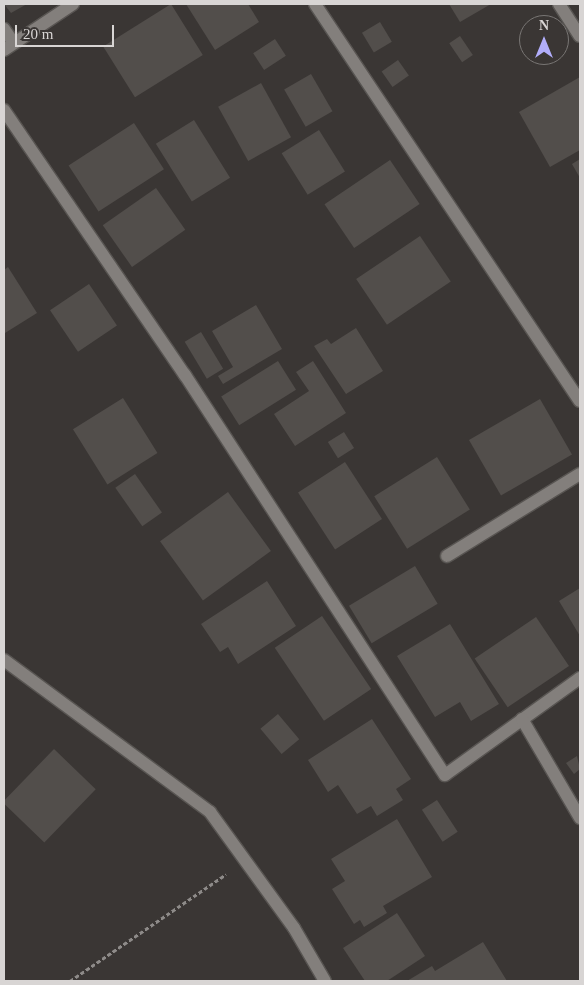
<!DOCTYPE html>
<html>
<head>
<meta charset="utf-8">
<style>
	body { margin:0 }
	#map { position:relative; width:584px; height:985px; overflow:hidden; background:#3a3634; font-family:"Times New Roman",serif }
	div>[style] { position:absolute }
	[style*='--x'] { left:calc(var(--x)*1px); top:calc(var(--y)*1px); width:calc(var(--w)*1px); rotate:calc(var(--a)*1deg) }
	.building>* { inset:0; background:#524e4b; transform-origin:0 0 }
	.path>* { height:3px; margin-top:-1.5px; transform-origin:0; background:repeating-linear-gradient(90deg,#8e8b89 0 4px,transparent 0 6.5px) }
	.roads { filter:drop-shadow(1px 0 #585552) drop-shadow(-1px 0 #585552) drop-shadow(0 1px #585552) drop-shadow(0 -1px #585552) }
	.service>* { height:12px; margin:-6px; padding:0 6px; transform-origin:6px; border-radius:6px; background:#837f7c }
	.minor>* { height:12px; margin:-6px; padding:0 6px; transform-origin:6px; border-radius:6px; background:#837f7c }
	span { translate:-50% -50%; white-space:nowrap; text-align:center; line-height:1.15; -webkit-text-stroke:4px #3a3634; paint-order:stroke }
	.frame { position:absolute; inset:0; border:5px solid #d8d5d4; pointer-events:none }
	.north { position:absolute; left:519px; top:15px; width:50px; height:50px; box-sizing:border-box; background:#3a3634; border:1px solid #797674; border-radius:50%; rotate:0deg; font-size:14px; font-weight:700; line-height:20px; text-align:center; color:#d8d5d4 }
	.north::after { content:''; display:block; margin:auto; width:18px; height:22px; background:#b1adfa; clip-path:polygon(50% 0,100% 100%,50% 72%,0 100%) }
	.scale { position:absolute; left:15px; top:25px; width:99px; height:22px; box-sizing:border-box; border:2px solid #d8d5d4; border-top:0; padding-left:6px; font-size:15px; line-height:18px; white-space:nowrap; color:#d8d5d4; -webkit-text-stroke:4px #3a3634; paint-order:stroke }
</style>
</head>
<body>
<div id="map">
	<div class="building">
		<i style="clip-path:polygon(4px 4px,27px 4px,11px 13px)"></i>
		<i style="left:171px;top:4px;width:60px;height:80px;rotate:58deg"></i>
		<i style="clip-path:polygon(186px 4px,248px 4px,259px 22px,215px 50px)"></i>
		<i style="clip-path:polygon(449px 4px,491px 4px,460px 22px)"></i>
		<i style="left:380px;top:22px;width:23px;height:21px;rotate:59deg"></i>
		<i style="left:460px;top:36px;width:23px;height:13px;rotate:56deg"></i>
		<i style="left:275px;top:39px;width:20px;height:26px;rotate:57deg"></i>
		<i style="left:398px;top:60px;width:19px;height:20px;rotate:55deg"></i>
		<i style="left:311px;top:74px;width:43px;height:31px;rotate:60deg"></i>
		<i style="clip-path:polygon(580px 77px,580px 150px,550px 167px,519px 112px)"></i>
		<i style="left:261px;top:83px;width:62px;height:49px;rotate:61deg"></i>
		<i style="left:194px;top:120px;width:68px;height:45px;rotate:58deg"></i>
		<i style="left:134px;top:123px;width:55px;height:78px;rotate:57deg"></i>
		<i style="left:319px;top:130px;width:49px;height:44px;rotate:58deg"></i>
		<i style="clip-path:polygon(580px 159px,580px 178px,572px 164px)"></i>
		<i style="left:390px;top:160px;width:53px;height:79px;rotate:56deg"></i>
		<i style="left:156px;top:188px;width:51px;height:65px;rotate:55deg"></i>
		<i style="left:420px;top:236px;width:55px;height:77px;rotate:56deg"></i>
		<i style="clip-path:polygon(8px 267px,37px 313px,5px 333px,4px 270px)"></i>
		<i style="left:89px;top:284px;width:50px;height:47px;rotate:56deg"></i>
		<i style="clip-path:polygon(256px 305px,282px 349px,223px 384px,218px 376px,233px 367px,212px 331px)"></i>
		<i style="clip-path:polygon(356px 328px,383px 371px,346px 394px,314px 346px,327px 339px,331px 344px)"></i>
		<i style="left:201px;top:332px;width:43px;height:19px;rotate:59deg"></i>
		<i style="left:278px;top:361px;width:34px;height:67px;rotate:58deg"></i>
		<i style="clip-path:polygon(313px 361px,346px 413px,295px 446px,274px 414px,309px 391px,296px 372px)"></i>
		<i style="left:123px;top:398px;width:65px;height:59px;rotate:58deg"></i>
		<i style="left:540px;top:399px;width:64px;height:82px;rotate:60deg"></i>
		<i style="left:344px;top:432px;width:19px;height:19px;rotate:58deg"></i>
		<i style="left:437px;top:457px;width:62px;height:74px;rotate:58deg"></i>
		<i style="left:345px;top:462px;width:68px;height:56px;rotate:57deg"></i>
		<i style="left:135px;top:474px;width:47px;height:24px;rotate:55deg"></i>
		<i style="left:228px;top:492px;width:73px;height:84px;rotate:54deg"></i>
		<i style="left:415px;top:566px;width:44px;height:77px;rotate:59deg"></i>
		<i style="clip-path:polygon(267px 581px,296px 626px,238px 664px,228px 647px,220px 652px,201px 624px)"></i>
		<i style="clip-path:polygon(580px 588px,580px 636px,559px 601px)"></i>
		<i style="left:322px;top:616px;width:88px;height:57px;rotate:56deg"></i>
		<i style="left:536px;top:617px;width:59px;height:74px;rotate:56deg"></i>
		<i style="clip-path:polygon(450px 624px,499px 704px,471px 721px,460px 702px,435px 717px,397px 656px)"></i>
		<i style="left:278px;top:714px;width:33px;height:23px;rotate:50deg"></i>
		<i style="clip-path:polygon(372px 719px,411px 779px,396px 789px,403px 800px,377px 816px,371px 806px,357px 814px,338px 785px,328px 792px,308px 760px)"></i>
		<i style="left:54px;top:749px;width:58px;height:74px;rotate:44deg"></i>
		<i style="clip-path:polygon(577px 756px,580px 769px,574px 774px,566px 763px)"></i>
		<i style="left:437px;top:800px;width:38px;height:18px;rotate:57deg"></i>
		<i style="clip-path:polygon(397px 819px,432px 877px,383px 906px,387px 913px,364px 927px,360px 920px,354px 924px,332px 889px,345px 881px,331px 859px)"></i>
		<i style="clip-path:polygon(397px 913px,425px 956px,387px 981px,365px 981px,343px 948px)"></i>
		<i style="clip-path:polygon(483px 942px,507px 981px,407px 981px,432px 966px,435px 971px)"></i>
	</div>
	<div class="path">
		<i style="--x:70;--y:981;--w:189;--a:-34.4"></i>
	</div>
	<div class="roads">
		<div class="service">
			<i style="--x:447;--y:556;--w:156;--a:-31.7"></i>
		</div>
		<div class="minor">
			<i style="--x:315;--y:4;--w:477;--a:56.3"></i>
			<i style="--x:559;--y:4;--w:38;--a:57"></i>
			<i style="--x:4;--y:29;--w:16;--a:55"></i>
			<i style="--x:4;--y:50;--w:83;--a:-33.7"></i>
			<i style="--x:4;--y:110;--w:321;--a:55.7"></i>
			<i style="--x:185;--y:375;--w:477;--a:57"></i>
			<i style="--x:445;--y:775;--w:166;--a:-35.7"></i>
			<i style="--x:4;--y:660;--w:256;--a:36.4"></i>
			<i style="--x:210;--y:812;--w:143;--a:54.1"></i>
			<i style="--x:294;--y:928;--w:61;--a:59.7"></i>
			<i style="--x:522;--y:719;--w:115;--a:59.6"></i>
		</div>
	</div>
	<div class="frame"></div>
	<div class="north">N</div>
	<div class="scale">20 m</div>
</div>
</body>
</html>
